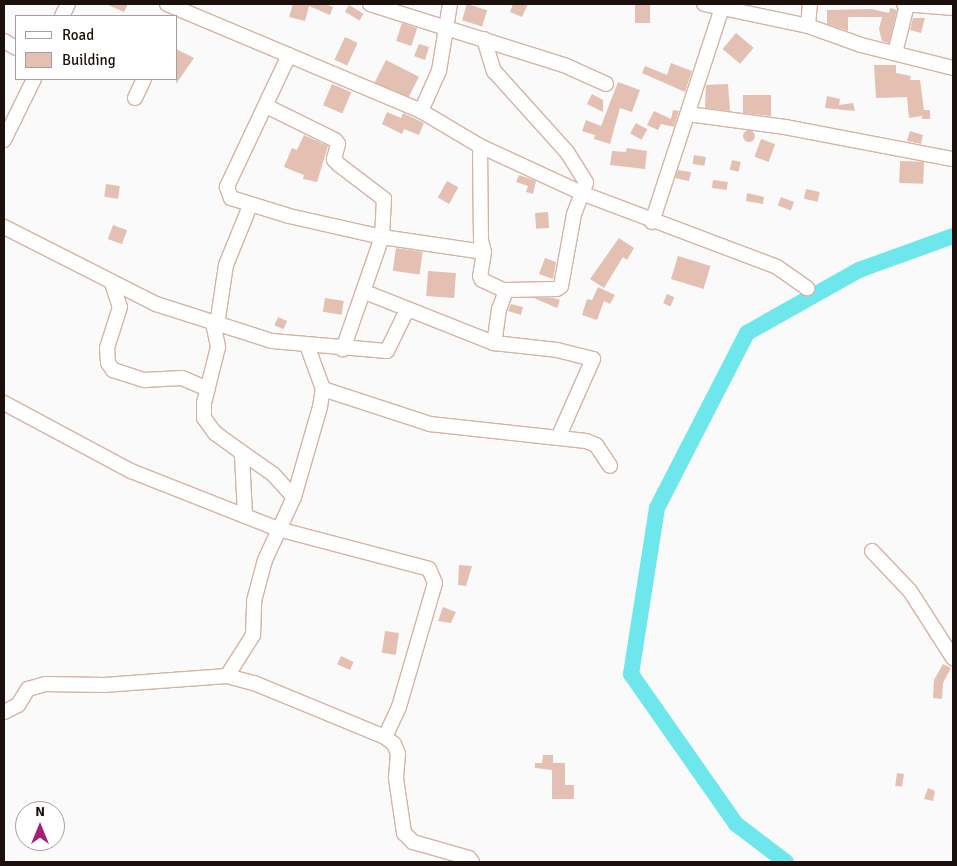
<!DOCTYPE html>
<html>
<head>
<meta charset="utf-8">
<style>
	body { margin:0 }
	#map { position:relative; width:957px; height:866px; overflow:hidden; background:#fafafa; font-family:Signika,sans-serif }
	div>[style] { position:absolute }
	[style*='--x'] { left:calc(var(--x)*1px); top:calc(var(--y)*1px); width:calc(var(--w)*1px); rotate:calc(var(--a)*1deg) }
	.river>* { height:16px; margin:-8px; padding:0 8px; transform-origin:8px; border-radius:8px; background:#6de7eb }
	.building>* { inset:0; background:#e3c0b1; transform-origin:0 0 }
	.round { border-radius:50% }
	.roads { filter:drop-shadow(1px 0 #d5b3a4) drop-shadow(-1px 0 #d5b3a4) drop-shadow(0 1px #d5b3a4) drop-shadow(0 -1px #d5b3a4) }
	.minor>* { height:14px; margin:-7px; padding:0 7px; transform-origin:7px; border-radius:7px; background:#fff }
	span { translate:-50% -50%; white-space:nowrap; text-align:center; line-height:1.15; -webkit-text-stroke:5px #fff; paint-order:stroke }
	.frame { position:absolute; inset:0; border:5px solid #1b100b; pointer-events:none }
	.legend { position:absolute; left:15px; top:15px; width:162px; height:65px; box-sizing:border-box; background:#fff; border:1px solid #a49f9d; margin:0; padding:6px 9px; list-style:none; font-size:15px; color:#1b100b }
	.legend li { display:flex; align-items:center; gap:10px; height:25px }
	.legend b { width:25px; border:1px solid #a49f9d }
	.north { position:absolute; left:15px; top:801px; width:50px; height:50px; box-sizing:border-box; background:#fff; border:1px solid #a49f9d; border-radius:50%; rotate:0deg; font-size:14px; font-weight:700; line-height:20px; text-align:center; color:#1b100b }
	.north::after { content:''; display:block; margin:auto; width:18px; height:22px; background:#a02174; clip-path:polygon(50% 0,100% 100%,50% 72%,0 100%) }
</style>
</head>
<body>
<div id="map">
	<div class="river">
		<i style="--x:786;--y:862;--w:63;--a:-142.8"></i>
		<i style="--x:736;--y:824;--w:183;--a:-125"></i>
		<i style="--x:631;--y:674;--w:168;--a:-81.1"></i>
		<i style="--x:657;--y:508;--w:197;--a:-62.8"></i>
		<i style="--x:747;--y:333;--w:129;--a:-29.4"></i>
		<i style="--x:859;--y:270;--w:100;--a:-19.9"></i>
	</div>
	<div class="building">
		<i style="clip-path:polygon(106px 4px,128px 4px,124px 12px)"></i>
		<i style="clip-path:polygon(293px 4px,325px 4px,333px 7px,330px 15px,309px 6px,305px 21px,289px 17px)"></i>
		<i style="left:467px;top:4px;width:21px;height:17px;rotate:17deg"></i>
		<i style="clip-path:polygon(513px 4px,528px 4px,522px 17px,510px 12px)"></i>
		<i style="left:635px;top:4px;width:15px;height:19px"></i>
		<i style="left:349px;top:5px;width:17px;height:8px;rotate:31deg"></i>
		<i style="clip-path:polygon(890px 8px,897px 10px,889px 43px,882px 41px,879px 29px,882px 17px,848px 17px,848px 31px,827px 24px,827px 10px,871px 9px,889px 13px)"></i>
		<i style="clip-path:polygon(913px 18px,925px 18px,921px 33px,910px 30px)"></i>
		<i style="left:402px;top:23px;width:16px;height:19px;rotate:18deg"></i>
		<i style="left:736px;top:33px;width:23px;height:21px;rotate:40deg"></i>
		<i style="left:345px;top:37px;width:14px;height:25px;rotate:25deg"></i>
		<i style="clip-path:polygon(419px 44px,429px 47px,425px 60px,414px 56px)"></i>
		<i style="clip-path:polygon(176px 49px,194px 58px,176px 84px)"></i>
		<i style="left:386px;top:60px;width:37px;height:25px;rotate:27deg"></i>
		<i style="clip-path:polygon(671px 63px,692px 71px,685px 92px,642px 73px,645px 66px,667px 75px)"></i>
		<i style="clip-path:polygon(874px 65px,896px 65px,896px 73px,911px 76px,910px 80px,920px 80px,924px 110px,930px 110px,930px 119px,922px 119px,922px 116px,909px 118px,907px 97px,876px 98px)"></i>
		<i style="clip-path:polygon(618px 82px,640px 90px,632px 112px,620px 108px,610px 144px,594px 139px,595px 135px,582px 131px,586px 120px,601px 126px)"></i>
		<i style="left:332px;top:84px;width:21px;height:23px;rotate:23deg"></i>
		<i style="clip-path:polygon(728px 84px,730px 111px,705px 108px,706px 85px)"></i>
		<i style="clip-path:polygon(592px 94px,603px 100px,603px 112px,587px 104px)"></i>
		<i style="clip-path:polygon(743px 95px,771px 95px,771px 116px,743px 113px)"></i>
		<i style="clip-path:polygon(827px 96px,840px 99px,839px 105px,853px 103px,855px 111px,825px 108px)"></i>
		<i style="clip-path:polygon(673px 110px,679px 111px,674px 127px,661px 124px,658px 130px,647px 125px,654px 111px,671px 119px)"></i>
		<i style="clip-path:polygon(387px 112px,401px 118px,403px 113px,424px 123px,419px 135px,404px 129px,402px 134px,382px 124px)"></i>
		<i style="left:636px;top:123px;width:13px;height:12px;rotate:29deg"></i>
		<i class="round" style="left:743px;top:130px;width:12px;height:12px"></i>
		<i style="clip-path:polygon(910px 131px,923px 135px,921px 144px,907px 141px)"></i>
		<i style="clip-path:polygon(304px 135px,328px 146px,317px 182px,303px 179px,304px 175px,284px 167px,292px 148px,297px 150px)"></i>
		<i style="left:761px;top:139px;width:15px;height:19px;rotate:20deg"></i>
		<i style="clip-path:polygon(627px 148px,647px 151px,645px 169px,610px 165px,612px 151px,626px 152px)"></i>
		<i style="left:694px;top:155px;width:12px;height:9px;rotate:9deg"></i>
		<i style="left:732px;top:160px;width:9px;height:10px;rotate:13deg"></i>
		<i style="left:900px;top:161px;width:24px;height:22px;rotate:2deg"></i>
		<i style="clip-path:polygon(678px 170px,691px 172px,689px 181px,675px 178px)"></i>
		<i style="clip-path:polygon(519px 175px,536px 181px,533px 194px,526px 192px,528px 186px,516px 182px)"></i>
		<i style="left:713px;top:180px;width:15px;height:8px;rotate:8deg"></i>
		<i style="left:447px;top:181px;width:13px;height:19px;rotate:29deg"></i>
		<i style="left:106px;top:184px;width:14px;height:13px;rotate:8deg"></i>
		<i style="left:806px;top:189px;width:14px;height:10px;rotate:12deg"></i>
		<i style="clip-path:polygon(747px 193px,764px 197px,763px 204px,746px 201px)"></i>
		<i style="left:781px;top:197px;width:14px;height:9px;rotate:21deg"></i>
		<i style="left:548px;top:212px;width:16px;height:13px;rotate:86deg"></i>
		<i style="left:113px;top:225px;width:15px;height:15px;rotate:20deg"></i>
		<i style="clip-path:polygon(619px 238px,634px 248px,627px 260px,623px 257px,604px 288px,590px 279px)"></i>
		<i style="left:396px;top:248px;width:27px;height:23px;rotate:8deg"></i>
		<i style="left:678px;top:256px;width:34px;height:24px;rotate:17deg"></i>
		<i style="clip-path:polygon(545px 258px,556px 262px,553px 279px,539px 274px)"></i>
		<i style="left:428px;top:271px;width:28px;height:25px;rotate:4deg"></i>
		<i style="clip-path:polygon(598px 287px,615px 295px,610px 304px,604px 301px,597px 320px,582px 315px,587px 299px,592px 300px)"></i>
		<i style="left:667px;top:294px;width:8px;height:10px;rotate:23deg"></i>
		<i style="left:325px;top:298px;width:19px;height:14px;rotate:9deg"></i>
		<i style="clip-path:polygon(534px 298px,554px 298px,560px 300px,557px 308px)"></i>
		<i style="clip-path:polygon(511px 304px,523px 307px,521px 315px,508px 311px)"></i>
		<i style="left:278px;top:317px;width:10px;height:9px;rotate:24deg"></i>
		<i style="clip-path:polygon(459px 565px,472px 566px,466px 586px,458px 585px)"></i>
		<i style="clip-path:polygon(443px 607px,456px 612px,451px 623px,438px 621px)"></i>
		<i style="left:385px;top:631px;width:14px;height:22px;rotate:8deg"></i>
		<i style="left:341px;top:656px;width:14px;height:9px;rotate:25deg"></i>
		<i style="clip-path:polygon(943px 664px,951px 668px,943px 683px,942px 699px,933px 698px,934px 680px)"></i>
		<i style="clip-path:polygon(543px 755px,553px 755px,553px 763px,565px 763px,565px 785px,574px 785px,574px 799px,552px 799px,552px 770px,535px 768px,535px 763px,542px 763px)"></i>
		<i style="left:897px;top:773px;width:7px;height:13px;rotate:8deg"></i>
		<i style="clip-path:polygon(928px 788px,935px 791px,933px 801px,924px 799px)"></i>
	</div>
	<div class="roads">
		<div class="minor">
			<i style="--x:167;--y:4;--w:276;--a:22.8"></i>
			<i style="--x:421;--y:111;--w:69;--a:30.7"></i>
			<i style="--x:480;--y:146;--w:115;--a:24.8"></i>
			<i style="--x:584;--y:194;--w:206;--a:20.7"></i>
			<i style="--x:777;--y:267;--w:37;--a:35"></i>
			<i style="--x:370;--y:4;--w:203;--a:17.5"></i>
			<i style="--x:564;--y:65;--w:46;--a:24.3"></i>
			<i style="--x:704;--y:4;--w:106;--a:11.9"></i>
			<i style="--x:808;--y:26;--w:56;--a:19.7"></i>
			<i style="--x:861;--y:45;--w:95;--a:14"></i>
			<i style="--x:904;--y:4;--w:49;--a:4.7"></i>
			<i style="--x:62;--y:16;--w:13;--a:-63"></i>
			<i style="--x:808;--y:26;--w:22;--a:-85"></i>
			<i style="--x:484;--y:39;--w:34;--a:73"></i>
			<i style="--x:494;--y:71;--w:109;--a:48"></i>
			<i style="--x:567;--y:152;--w:36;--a:58"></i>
			<i style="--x:586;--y:183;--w:33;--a:111"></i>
			<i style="--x:574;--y:214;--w:73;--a:100.2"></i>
			<i style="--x:561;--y:286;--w:5;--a:143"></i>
			<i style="--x:557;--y:289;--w:51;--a:178.9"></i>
			<i style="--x:4;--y:41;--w:14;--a:30"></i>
			<i style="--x:895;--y:53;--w:49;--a:-76"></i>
			<i style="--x:289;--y:55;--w:146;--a:115.2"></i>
			<i style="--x:227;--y:187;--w:12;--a:70"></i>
			<i style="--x:231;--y:198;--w:61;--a:17.2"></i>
			<i style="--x:289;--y:216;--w:95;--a:12.7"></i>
			<i style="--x:382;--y:237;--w:103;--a:8.4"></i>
			<i style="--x:135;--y:98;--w:21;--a:-65"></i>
			<i style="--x:266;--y:106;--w:77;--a:26.2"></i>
			<i style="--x:335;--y:140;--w:5;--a:53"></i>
			<i style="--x:338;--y:144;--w:16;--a:105"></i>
			<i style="--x:334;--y:159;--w:6;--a:51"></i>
			<i style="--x:338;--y:164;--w:58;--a:37.3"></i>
			<i style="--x:384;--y:199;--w:38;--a:93"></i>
			<i style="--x:382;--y:237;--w:119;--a:109.2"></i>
			<i style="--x:421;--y:111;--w:44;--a:-65.8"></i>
			<i style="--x:439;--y:71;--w:68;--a:-80.7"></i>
			<i style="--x:688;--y:114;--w:98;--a:7.6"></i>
			<i style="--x:785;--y:127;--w:171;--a:10.8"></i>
			<i style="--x:4;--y:140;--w:68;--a:-63.8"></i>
			<i style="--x:480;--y:146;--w:94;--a:89.4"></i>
			<i style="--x:481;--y:240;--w:12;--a:76"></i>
			<i style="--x:484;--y:252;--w:24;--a:99"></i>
			<i style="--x:480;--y:276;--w:4;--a:63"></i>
			<i style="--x:482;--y:280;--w:26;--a:25"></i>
			<i style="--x:506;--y:291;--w:19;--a:111"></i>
			<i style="--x:499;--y:309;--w:34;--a:98"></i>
			<i style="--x:652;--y:222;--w:225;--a:-71.9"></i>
			<i style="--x:4;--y:227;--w:170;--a:26.9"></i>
			<i style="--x:156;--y:304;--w:122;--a:17.7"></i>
			<i style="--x:272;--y:341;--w:115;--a:5"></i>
			<i style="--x:387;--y:351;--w:46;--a:-64"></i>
			<i style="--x:112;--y:283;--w:25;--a:72"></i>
			<i style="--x:120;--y:307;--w:43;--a:107.6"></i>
			<i style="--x:107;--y:348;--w:15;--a:86"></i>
			<i style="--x:108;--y:363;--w:9;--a:54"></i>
			<i style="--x:113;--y:370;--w:33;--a:18"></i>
			<i style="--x:144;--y:380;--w:38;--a:-3"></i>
			<i style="--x:182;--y:378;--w:28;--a:23"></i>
			<i style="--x:365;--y:292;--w:139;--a:21.6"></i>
			<i style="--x:494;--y:343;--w:63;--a:6.3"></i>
			<i style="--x:557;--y:350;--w:37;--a:14"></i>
			<i style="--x:593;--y:359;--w:86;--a:113.9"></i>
			<i style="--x:213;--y:323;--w:25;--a:78"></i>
			<i style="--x:218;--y:347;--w:58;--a:104"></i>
			<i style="--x:204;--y:403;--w:15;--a:90"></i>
			<i style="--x:204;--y:418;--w:19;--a:54"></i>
			<i style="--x:215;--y:433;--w:31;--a:36"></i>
			<i style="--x:240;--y:451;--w:5;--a:68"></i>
			<i style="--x:242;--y:456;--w:60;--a:87.1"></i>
			<i style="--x:217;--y:325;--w:61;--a:-81.5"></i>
			<i style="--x:226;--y:265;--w:64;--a:-67.9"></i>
			<i style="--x:323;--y:389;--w:113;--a:18.1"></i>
			<i style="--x:430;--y:424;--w:157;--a:6.2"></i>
			<i style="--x:586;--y:441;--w:11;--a:22"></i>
			<i style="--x:596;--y:445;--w:25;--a:56"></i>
			<i style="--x:4;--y:403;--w:144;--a:28.2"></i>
			<i style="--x:131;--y:471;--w:158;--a:21.5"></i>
			<i style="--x:278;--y:529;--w:156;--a:14.8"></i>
			<i style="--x:429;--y:569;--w:15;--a:67"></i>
			<i style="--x:435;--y:583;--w:129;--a:106.2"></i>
			<i style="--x:399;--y:707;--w:33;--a:115"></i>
			<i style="--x:240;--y:451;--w:40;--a:34.9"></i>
			<i style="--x:273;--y:474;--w:31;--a:48"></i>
			<i style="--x:872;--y:551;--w:55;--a:46.5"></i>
			<i style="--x:910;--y:591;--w:80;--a:57.3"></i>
			<i style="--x:227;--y:676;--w:49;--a:-57.6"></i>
			<i style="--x:253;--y:635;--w:34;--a:-88"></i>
			<i style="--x:254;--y:601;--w:42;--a:-75"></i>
			<i style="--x:265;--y:560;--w:69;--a:-65.3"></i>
			<i style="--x:294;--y:497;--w:94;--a:-73.9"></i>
			<i style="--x:320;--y:407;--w:18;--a:-81"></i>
			<i style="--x:323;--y:389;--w:47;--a:-110"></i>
			<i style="--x:4;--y:712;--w:16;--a:-27"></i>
			<i style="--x:18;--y:705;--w:19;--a:-58"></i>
			<i style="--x:28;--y:689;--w:18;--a:-16"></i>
			<i style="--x:45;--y:684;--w:59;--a:1"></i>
			<i style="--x:104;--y:685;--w:123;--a:-4.2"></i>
			<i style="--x:227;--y:676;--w:28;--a:15"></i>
			<i style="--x:254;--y:683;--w:142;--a:22.4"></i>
			<i style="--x:385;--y:737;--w:11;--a:38"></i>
			<i style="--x:394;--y:744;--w:11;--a:68"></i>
			<i style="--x:398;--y:754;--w:24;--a:95"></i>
			<i style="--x:396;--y:778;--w:56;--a:81.7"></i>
			<i style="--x:404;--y:833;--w:13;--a:45"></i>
			<i style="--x:413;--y:842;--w:58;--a:15.9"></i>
			<i style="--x:469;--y:858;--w:5;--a:53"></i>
		</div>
	</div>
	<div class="frame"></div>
	<ul class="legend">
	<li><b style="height:6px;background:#fff"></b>Road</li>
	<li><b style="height:14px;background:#e3c0b1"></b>Building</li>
	</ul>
	<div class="north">N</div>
</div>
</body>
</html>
